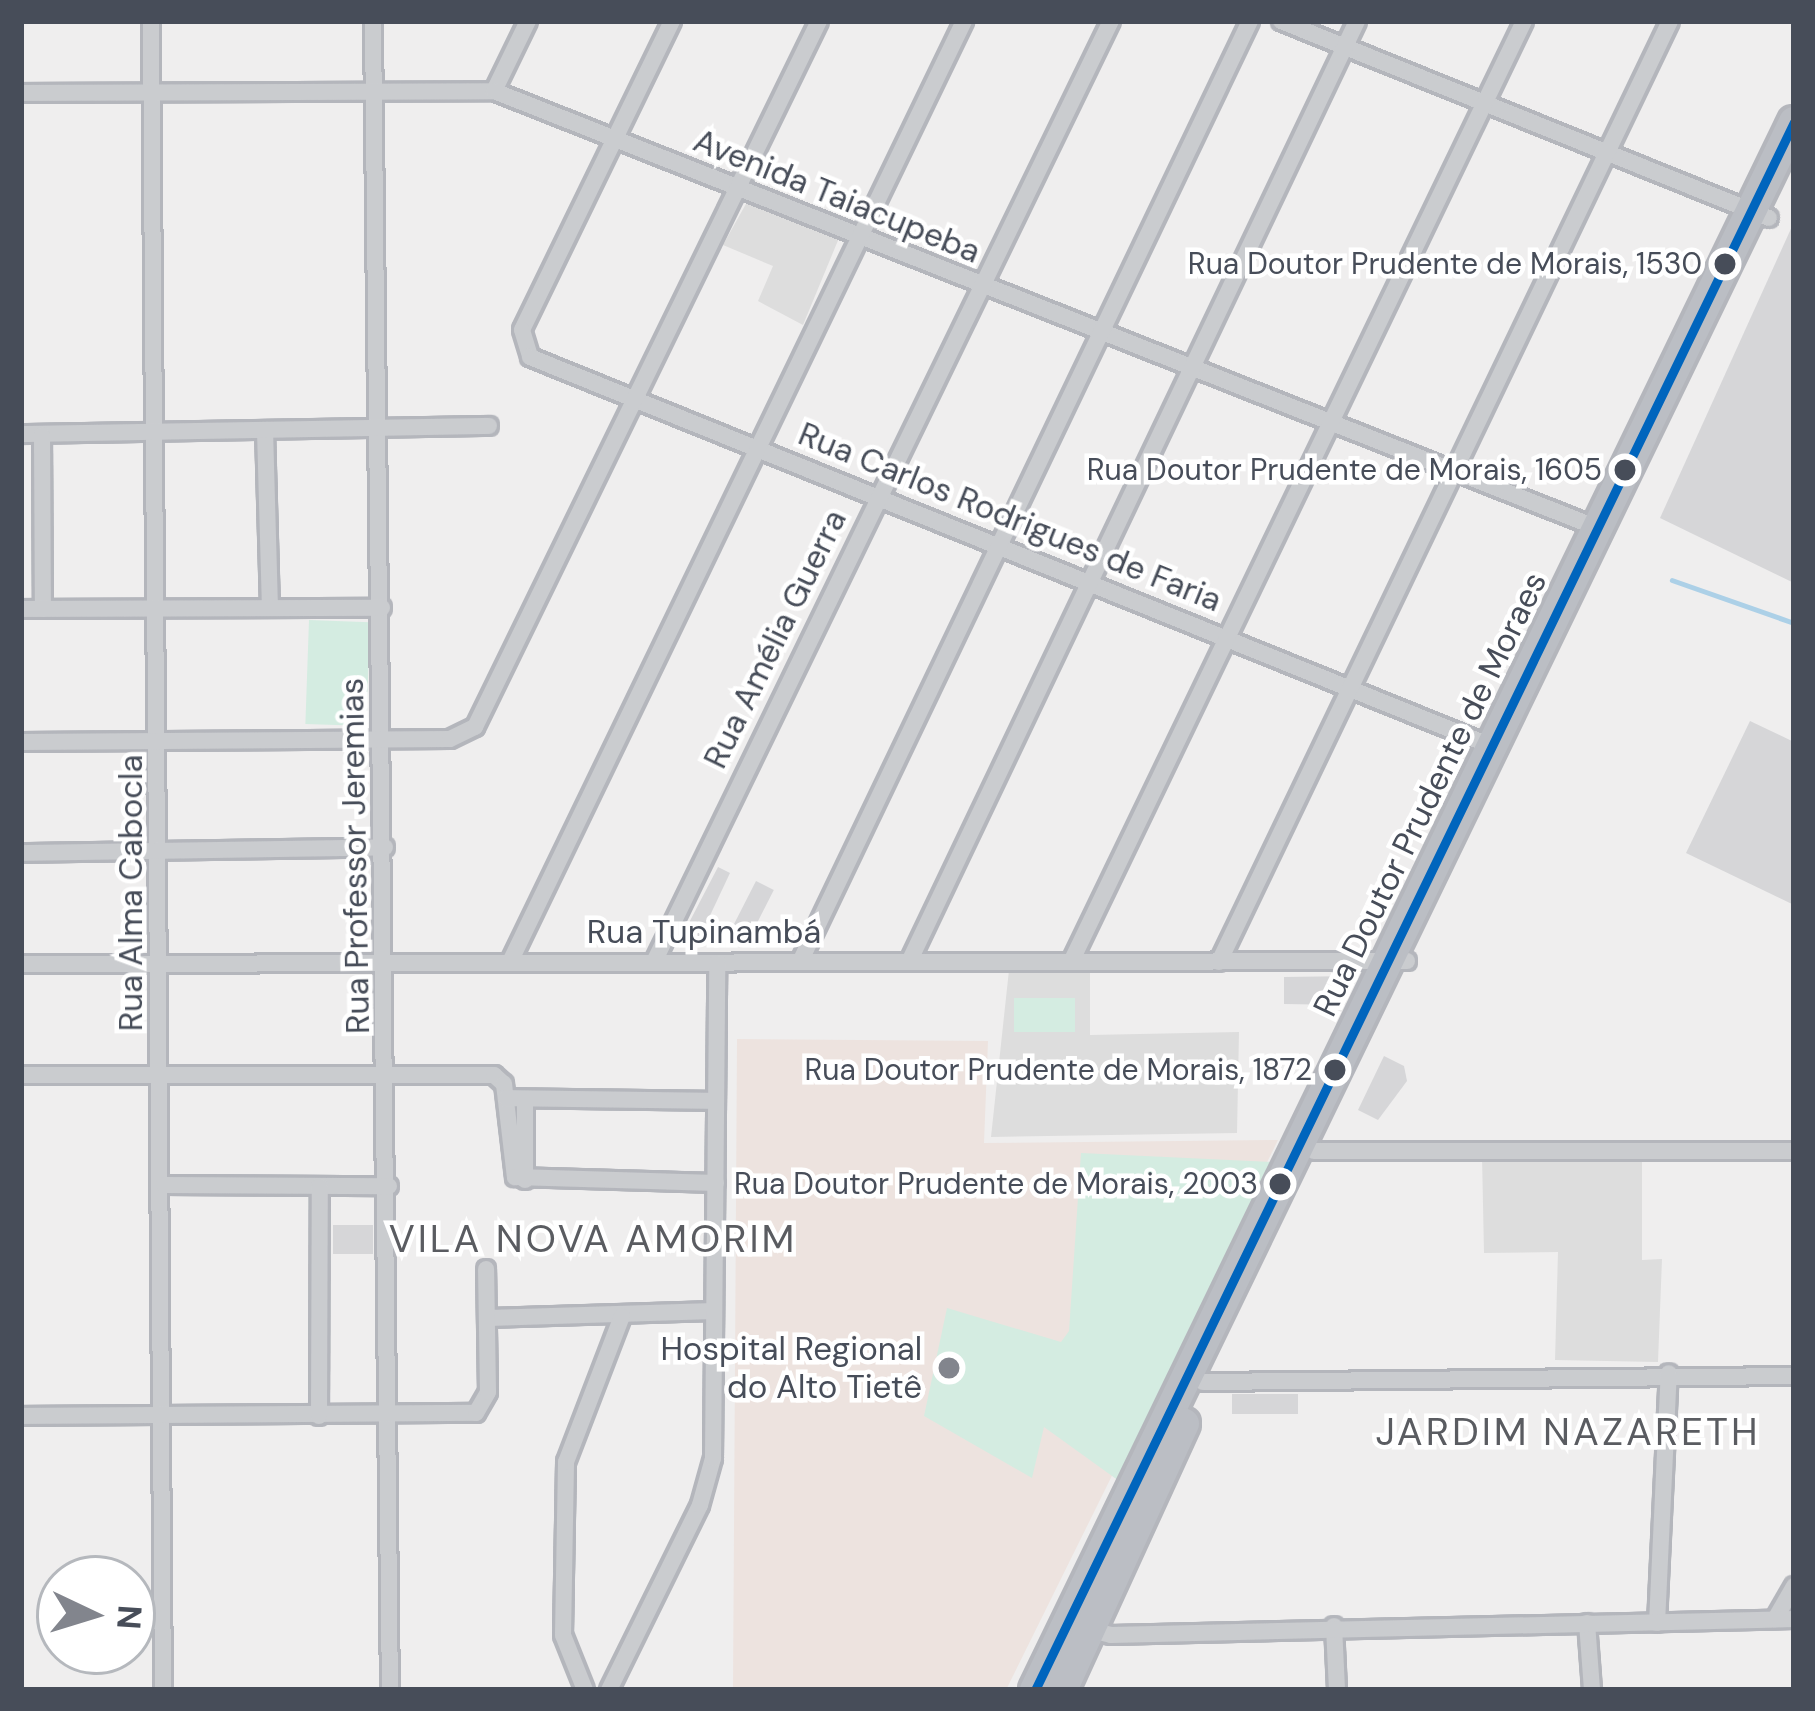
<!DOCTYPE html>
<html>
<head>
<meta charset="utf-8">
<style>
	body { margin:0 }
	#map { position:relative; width:1815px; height:1711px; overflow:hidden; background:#efeeee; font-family:"DM Sans",sans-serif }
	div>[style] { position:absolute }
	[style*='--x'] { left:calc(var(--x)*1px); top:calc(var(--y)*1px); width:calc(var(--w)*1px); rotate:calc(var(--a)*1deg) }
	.education>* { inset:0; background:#ddd }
	.medical>* { inset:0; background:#ede3df }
	.green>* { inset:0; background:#d4ece1; transform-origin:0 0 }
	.stream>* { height:4.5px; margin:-2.25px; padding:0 2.25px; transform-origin:2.25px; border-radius:2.25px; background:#acd0e7 }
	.building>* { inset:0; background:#d6d6d8; transform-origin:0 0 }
	.roads { filter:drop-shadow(3px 0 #b4b6bc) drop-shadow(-3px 0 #b4b6bc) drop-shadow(0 3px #b4b6bc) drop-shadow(0 -3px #b4b6bc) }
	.street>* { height:16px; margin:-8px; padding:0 8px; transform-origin:8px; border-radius:8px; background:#cacccf }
	.highway>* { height:30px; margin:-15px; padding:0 15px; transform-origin:15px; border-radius:15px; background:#bbbec4 }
	.bus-1>* { height:9px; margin:-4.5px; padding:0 4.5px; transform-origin:4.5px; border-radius:4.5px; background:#0065bd }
	.dots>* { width:33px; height:33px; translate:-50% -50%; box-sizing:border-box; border:6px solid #fff; border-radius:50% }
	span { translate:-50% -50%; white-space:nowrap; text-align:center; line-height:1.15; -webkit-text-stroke:9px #fff; paint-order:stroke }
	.bus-label { font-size:30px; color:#474d59 }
	.right { translate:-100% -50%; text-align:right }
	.street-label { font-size:33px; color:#474d59 }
	.poi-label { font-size:33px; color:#474d59 }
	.quarter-label { font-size:39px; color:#5a5c61; letter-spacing:3px }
	.frame { position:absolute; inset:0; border:24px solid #474d59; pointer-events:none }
	.north { position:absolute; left:36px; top:1555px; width:120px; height:120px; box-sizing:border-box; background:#fff; border:3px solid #b5b8bd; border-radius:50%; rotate:94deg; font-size:33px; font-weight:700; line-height:48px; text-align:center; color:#474d59 }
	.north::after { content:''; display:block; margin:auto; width:42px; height:54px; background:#82858d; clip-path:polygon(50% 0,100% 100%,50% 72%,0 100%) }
</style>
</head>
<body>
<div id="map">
	<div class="education">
		<i style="clip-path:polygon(747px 202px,839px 238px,803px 325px,758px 301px,773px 266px,723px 245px)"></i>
		<i style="clip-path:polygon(1009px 970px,1090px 971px,1090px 1035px,1239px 1032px,1237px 1133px,991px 1137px)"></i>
		<i style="clip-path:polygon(1642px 1154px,1642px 1260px,1662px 1259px,1658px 1362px,1555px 1360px,1558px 1252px,1484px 1253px,1482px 1156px)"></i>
	</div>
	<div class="medical">
		<i style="clip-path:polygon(737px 1039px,988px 1041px,984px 1143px,1278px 1140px,1006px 1690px,733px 1690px)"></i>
	</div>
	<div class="green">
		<i style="left:309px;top:620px;width:61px;height:104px;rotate:2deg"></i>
		<i style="left:1014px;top:998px;width:61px;height:34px"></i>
		<i style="clip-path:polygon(1081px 1153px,1273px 1162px,1119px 1481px,1044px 1427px,1032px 1478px,924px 1416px,947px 1308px,1061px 1342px,1069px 1331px)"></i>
	</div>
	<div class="stream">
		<i style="--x:1672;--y:580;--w:129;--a:19.4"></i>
	</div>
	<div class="building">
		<i style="clip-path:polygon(1794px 222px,1794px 583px,1660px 518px)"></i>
		<i style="clip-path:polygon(1750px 721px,1794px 742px,1794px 905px,1686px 853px)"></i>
		<i style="clip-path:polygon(718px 867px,730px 873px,698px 941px,680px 940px)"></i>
		<i style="left:756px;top:881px;width:20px;height:54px;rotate:27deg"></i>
		<i style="clip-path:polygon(1355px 976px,1345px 1005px,1284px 1004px,1284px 977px)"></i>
		<i style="clip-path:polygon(1384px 1056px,1404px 1066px,1407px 1081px,1378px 1120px,1358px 1110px)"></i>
		<i style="left:373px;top:1225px;width:29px;height:40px;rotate:90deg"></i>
		<i style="left:1232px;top:1394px;width:66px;height:20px"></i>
	</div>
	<div class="roads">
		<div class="street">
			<i style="--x:151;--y:21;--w:1669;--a:89.59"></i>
			<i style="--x:373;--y:21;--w:1669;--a:89.42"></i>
			<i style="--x:672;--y:21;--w:343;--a:115.9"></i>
			<i style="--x:522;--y:330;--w:28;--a:73"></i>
			<i style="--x:530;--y:357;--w:1040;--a:22.03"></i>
			<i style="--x:1281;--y:21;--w:526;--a:21.98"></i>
			<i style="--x:494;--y:91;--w:78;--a:-64.1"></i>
			<i style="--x:21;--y:93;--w:473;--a:-0.2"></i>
			<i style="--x:494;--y:91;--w:1187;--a:21.6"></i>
			<i style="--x:265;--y:430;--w:176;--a:88.4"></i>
			<i style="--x:21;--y:434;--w:468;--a:-1"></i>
			<i style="--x:42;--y:435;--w:174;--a:89.7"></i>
			<i style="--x:21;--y:609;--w:361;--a:-0.2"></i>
			<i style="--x:21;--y:742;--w:429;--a:-0.4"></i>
			<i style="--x:450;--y:739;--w:28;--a:-26"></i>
			<i style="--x:475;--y:727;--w:785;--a:-64.02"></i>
			<i style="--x:21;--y:853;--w:364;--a:-0.9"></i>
			<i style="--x:510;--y:962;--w:1045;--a:-64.24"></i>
			<i style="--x:654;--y:962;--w:1046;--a:-64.1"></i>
			<i style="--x:800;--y:962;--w:1043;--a:-64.44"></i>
			<i style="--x:909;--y:962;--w:1042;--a:-64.54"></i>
			<i style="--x:1071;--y:962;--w:1044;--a:-64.29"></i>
			<i style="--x:1219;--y:962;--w:1043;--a:-64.39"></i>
			<i style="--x:21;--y:964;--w:1386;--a:-0.12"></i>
			<i style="--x:21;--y:1075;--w:473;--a:0"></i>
			<i style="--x:494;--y:1075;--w:13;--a:42"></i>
			<i style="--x:504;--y:1084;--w:94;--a:83.3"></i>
			<i style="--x:515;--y:1177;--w:201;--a:1.7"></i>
			<i style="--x:506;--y:1098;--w:210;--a:0.8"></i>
			<i style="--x:525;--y:1099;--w:81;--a:90"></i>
			<i style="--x:1314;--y:1151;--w:480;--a:0"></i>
			<i style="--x:164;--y:1185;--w:225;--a:0.3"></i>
			<i style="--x:488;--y:1318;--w:226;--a:-1.8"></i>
			<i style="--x:1203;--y:1382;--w:591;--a:-0.58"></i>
			<i style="--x:21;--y:1416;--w:455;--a:-0.4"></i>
			<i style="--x:476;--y:1413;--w:24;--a:-60"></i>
			<i style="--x:488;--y:1392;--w:123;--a:-90.9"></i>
			<i style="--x:319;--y:1416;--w:230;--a:-89.8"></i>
			<i style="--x:1775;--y:1619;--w:38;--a:-60"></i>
			<i style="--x:1587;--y:1623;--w:67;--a:85.7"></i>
			<i style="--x:1657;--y:1623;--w:250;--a:-87.3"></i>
			<i style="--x:1334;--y:1626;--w:64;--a:87.3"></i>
			<i style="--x:1083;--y:1628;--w:29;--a:14"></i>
			<i style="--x:1111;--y:1635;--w:683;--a:-1.34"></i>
			<i style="--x:585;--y:1690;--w:59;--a:-111.8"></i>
			<i style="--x:563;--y:1635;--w:173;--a:-89"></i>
			<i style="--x:566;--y:1462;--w:156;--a:-69"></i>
			<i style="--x:609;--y:1690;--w:206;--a:-63.8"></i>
			<i style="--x:700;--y:1505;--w:49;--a:-74.5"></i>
			<i style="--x:713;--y:1458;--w:495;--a:-89.5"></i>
		</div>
		<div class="highway">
			<i style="--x:1035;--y:1690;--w:1742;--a:-64.17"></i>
			<i style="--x:1062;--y:1690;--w:293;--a:-65.4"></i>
		</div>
	</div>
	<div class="bus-1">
		<i style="--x:1035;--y:1690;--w:1742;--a:-64.17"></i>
	</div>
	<div class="dots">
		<i style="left:1725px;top:264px;background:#474d59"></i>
		<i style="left:1625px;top:470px;background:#474d59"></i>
		<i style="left:1335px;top:1070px;background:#474d59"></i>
		<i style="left:1280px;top:1184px;background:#474d59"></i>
		<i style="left:949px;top:1368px;background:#82858d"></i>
	</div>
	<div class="bus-label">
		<span class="right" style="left:1702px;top:264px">Rua Doutor Prudente de Morais, 1530</span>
		<span class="right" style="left:1602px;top:470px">Rua Doutor Prudente de Morais, 1605</span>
		<span class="right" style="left:1312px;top:1070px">Rua Doutor Prudente de Morais, 1872</span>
		<span class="right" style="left:1258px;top:1184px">Rua Doutor Prudente de Morais, 2003</span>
	</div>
	<div class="street-label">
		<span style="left:837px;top:196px;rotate:22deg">Avenida Taiacupeba</span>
		<span style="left:1010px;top:517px;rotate:22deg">Rua Carlos Rodrigues de Faria</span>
		<span style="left:775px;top:639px;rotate:-64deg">Rua Amélia Guerra</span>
		<span style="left:1430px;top:794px;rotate:-64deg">Rua Doutor Prudente de Moraes</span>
		<span style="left:355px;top:856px;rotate:-91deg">Rua Professor Jeremias</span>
		<span style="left:131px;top:893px;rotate:-90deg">Rua Alma Cabocla</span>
		<span style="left:704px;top:932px">Rua Tupinambá</span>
	</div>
	<div class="poi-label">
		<span class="right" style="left:922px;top:1368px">Hospital Regional<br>do Alto Tietê</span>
	</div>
	<div class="quarter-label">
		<span style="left:593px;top:1239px">VILA NOVA AMORIM</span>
		<span style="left:1568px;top:1432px">JARDIM NAZARETH</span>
	</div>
	<div class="frame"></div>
	<div class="north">N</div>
</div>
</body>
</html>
